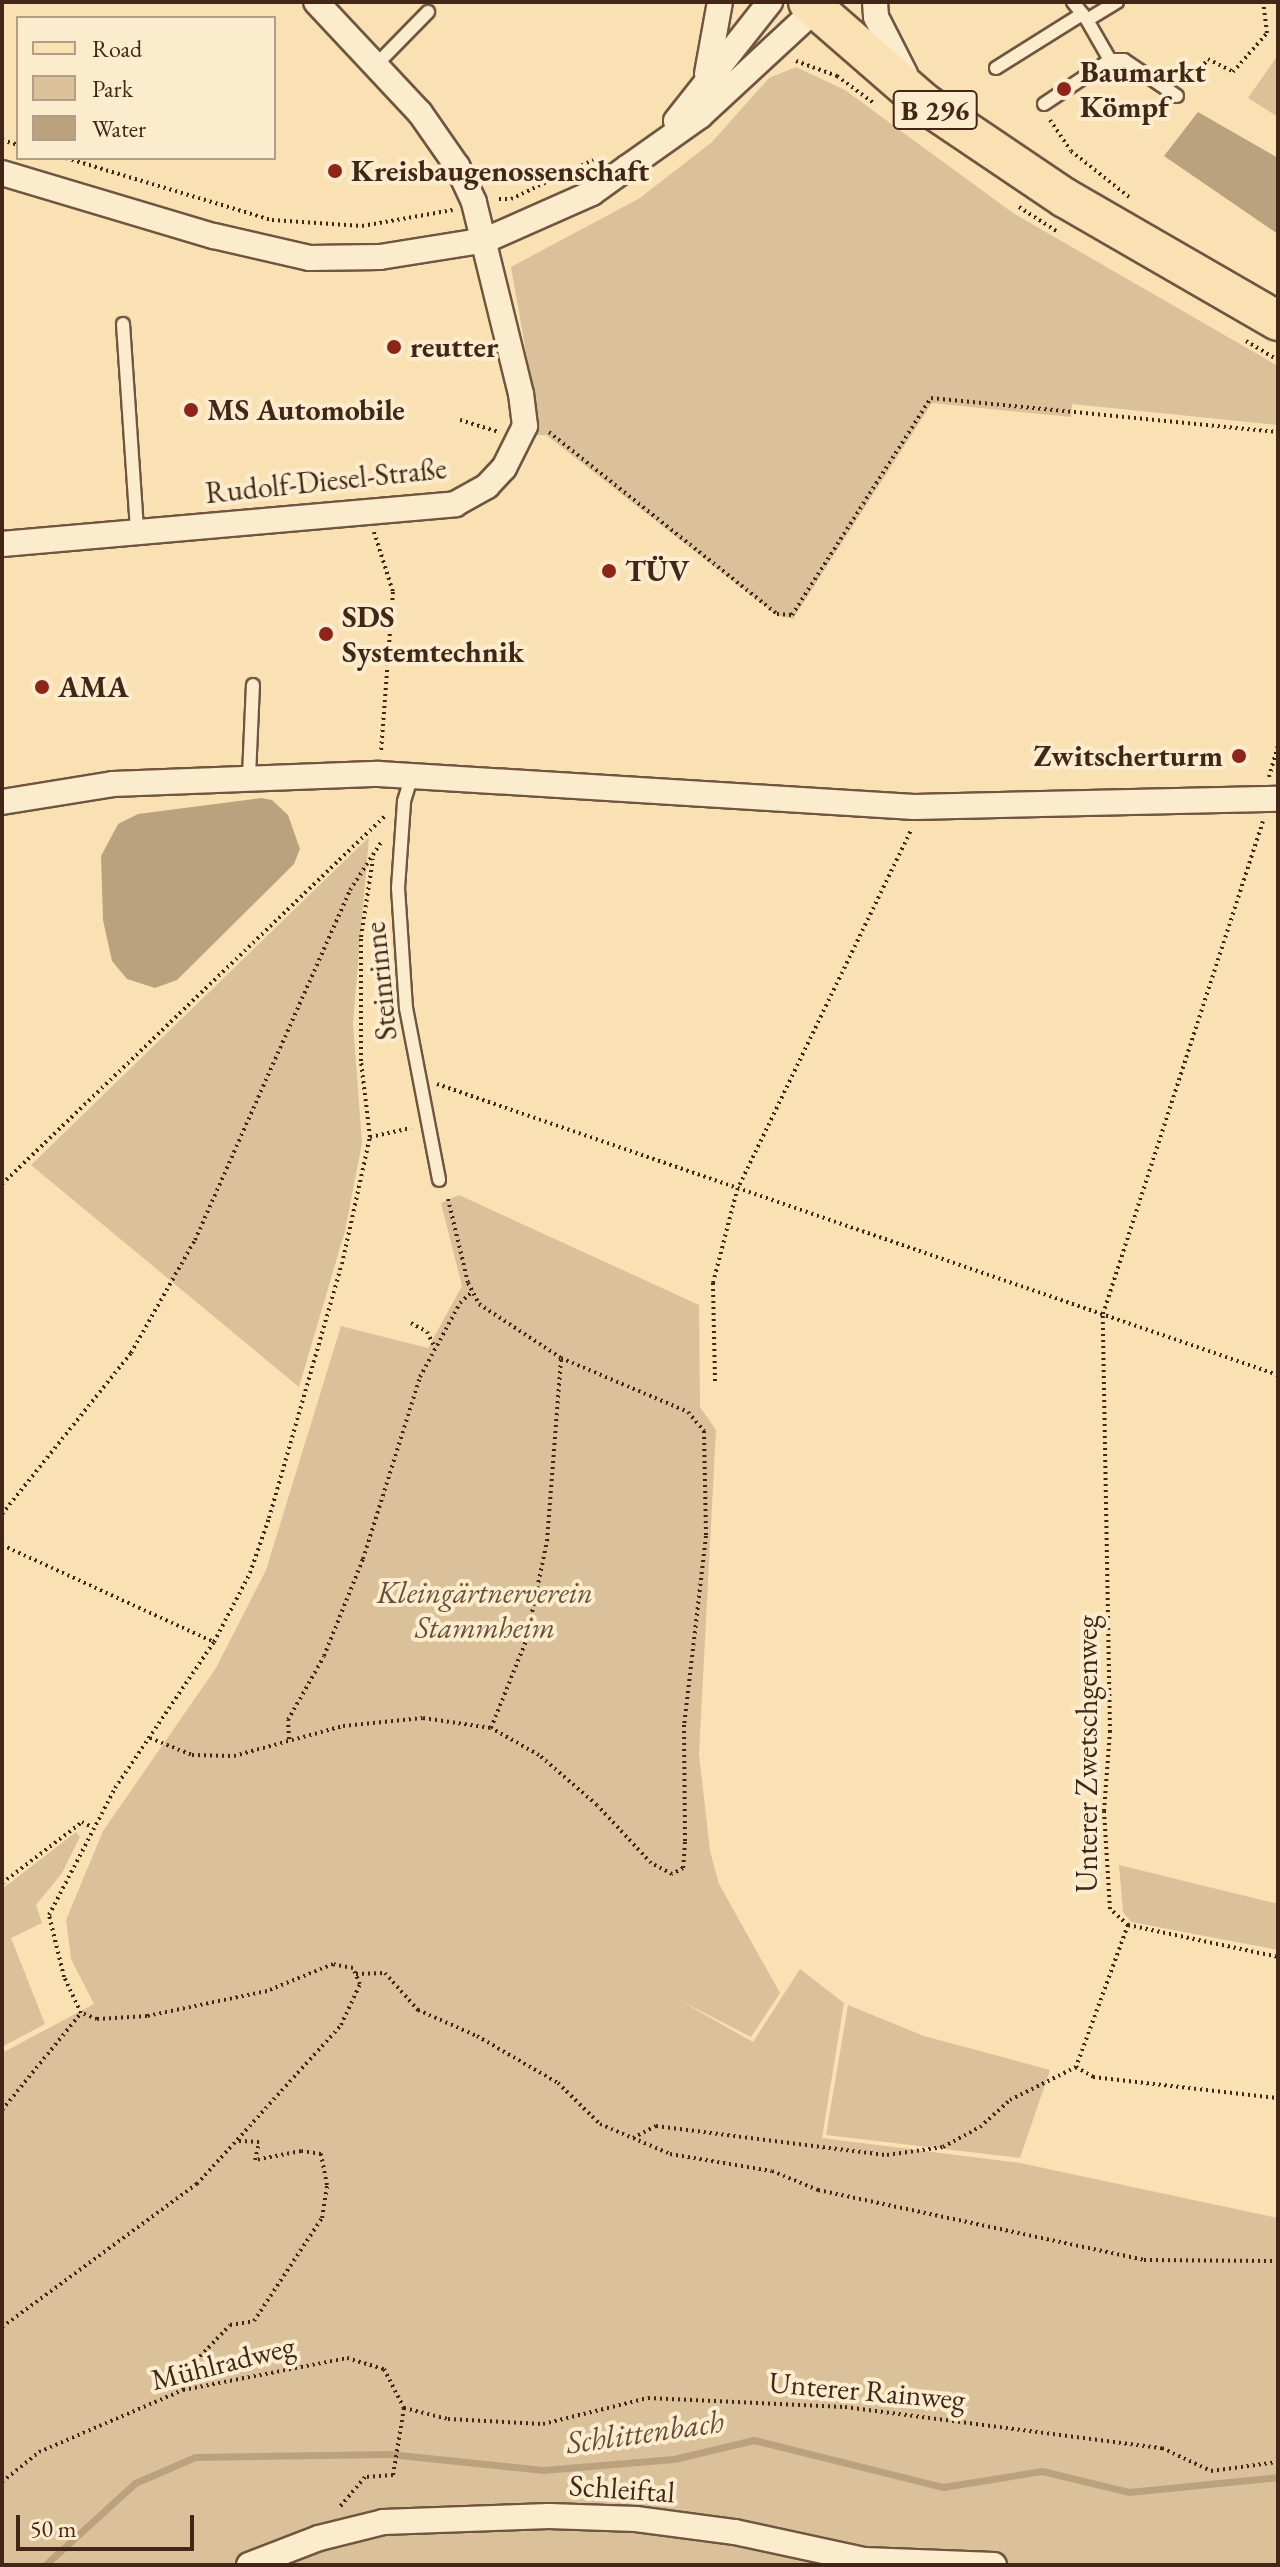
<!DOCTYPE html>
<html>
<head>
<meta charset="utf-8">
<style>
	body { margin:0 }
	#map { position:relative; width:1280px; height:2567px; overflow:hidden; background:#fae1b4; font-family:"EB Garamond",serif }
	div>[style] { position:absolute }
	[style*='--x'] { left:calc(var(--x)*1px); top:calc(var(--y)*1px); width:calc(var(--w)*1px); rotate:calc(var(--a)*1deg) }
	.green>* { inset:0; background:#dbc19a }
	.water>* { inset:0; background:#bba27f }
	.stream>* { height:7px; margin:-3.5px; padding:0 3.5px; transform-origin:3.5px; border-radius:3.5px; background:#bba27f }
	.path>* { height:4px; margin-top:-2px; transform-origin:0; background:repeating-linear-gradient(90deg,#422719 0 2px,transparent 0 6px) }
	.roads { filter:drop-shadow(2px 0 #705640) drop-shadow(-2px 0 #705640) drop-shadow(0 2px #705640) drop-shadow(0 -2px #705640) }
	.lane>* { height:12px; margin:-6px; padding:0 6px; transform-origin:6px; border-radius:6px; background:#fcecce }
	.street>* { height:24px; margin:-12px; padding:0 12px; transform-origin:12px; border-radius:12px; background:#fcecce }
	.primary>* { height:38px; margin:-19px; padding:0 19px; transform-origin:19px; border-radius:19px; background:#fae1b4 }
	.dots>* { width:22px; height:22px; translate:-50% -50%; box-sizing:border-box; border:4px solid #fcecce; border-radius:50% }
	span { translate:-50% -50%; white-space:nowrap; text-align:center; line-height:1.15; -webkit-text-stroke:8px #fcecce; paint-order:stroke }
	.shield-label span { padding:2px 6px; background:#fcecce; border:2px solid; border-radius:6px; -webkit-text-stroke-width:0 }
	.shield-label { font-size:28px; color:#422719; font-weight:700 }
	.poi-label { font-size:30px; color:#422719; font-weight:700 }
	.left { translate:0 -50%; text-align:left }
	.right { translate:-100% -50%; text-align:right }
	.street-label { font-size:30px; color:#422719 }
	.park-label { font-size:30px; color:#684e39; font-style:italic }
	.water-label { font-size:32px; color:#664c38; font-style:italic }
	.frame { position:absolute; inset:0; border:4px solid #422719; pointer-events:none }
	.legend { position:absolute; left:16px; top:16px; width:260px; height:144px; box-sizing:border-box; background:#fcecce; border:2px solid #b29d86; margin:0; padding:10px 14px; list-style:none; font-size:24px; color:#422719 }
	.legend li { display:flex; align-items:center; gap:16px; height:40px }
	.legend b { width:40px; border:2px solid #b29d86 }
	.scale { position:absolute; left:16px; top:2515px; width:178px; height:36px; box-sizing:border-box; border:4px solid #422719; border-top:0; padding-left:10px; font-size:24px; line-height:28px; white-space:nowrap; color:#422719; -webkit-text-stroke:6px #fcecce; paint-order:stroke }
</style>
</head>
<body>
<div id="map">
	<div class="green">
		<i style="clip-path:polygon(1278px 55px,1278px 117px,1248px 98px)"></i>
		<i style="clip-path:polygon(796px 67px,845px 90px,1013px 213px,1278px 366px,1278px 425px,1072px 404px,1071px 417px,932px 403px,793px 619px,776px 615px,546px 435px,532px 435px,533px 392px,511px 267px,640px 198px,712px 142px,769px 78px)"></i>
		<i style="clip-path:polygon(369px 837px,353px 1023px,362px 1143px,345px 1231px,299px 1387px,31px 1165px)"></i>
		<i style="clip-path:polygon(459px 1195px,699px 1305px,700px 1407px,716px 1430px,699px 1754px,710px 1851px,719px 1884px,780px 1993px,751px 2037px,679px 2000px,753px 2042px,800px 1969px,844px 2003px,822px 2138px,1020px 2163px,1278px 2218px,1278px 2565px,2px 2565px,2px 2053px,94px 2004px,71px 1959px,66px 1920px,103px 1831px,216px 1668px,266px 1570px,341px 1326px,428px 1348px,462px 1286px,441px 1203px)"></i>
		<i style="clip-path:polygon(76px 1832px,80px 1837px,62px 1873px,36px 1905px,42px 1923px,11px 1938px,45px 2024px,2px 2047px,2px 1889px)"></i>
		<i style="clip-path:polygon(1119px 1865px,1278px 1904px,1278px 1950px,1131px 1922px,1123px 1912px)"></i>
		<i style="clip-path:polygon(848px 2005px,924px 2036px,1050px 2070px,1020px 2158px,826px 2135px)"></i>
	</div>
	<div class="water">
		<i style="clip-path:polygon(1198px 112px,1278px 158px,1278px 234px,1164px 156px)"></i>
		<i style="clip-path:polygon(261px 798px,272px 800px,288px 815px,300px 849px,294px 864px,177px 980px,155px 988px,127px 979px,112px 961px,103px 920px,101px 856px,118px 824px,138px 814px)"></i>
	</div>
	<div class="stream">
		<i style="--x:45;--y:2565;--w:122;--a:-42.3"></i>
		<i style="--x:135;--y:2483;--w:65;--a:-23.4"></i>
		<i style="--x:195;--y:2457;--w:194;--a:-0.9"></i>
		<i style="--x:389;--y:2454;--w:155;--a:5.9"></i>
		<i style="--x:543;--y:2470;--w:131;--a:-4.8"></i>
		<i style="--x:674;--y:2459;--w:82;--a:-13.4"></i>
		<i style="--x:754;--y:2440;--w:195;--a:14"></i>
		<i style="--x:943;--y:2487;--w:100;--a:-9.2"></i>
		<i style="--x:1042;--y:2471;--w:89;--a:13.6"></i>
		<i style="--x:1129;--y:2492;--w:150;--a:-5.7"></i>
	</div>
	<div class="path">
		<i style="--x:796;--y:61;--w:44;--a:20.1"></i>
		<i style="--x:837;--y:76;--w:47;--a:36.4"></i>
		<i style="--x:1189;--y:82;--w:30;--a:-50"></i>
		<i style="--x:1208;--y:59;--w:28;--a:27"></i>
		<i style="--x:1233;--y:72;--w:52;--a:-48.9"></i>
		<i style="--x:1267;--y:33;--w:31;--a:-97"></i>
		<i style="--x:1050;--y:120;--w:37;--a:56"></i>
		<i style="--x:1071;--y:151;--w:74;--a:38.4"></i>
		<i style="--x:2;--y:140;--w:17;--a:17"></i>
		<i style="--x:66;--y:158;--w:215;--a:16.8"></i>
		<i style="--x:272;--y:220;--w:90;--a:3.8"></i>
		<i style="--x:362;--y:226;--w:92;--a:-10"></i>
		<i style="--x:499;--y:199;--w:12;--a:0"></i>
		<i style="--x:511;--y:199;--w:91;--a:-25.4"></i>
		<i style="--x:1019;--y:207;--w:46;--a:32.7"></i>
		<i style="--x:1246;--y:341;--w:37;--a:31"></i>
		<i style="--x:460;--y:420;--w:41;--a:17.1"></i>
		<i style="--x:549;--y:432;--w:292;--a:38.6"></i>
		<i style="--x:777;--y:614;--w:15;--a:4"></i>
		<i style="--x:792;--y:615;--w:258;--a:-57.4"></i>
		<i style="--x:931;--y:398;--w:349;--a:5.6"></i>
		<i style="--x:374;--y:532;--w:63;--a:72.4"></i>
		<i style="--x:393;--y:592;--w:159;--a:94.3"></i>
		<i style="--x:1269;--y:777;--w:33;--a:-74"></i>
		<i style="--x:437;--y:1084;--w:890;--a:19.09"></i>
		<i style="--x:370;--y:1137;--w:42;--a:-12.4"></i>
		<i style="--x:2;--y:1184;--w:533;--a:-43.86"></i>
		<i style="--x:448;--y:1199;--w:86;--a:76.6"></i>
		<i style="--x:468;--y:1283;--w:24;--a:62"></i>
		<i style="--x:479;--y:1304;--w:98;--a:33.4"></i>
		<i style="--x:561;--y:1358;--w:138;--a:23"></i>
		<i style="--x:688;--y:1412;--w:25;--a:50"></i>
		<i style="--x:704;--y:1431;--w:105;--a:88.9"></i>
		<i style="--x:706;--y:1536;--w:190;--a:96.6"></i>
		<i style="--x:684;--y:1725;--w:117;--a:89.5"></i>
		<i style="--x:685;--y:1842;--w:26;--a:94"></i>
		<i style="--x:683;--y:1868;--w:13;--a:151"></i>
		<i style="--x:672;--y:1874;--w:24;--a:-152"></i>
		<i style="--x:651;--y:1863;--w:79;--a:-133"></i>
		<i style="--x:597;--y:1805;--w:77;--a:-139.2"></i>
		<i style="--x:539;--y:1755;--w:55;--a:-150.6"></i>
		<i style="--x:491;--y:1728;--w:94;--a:-68.1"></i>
		<i style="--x:526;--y:1641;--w:102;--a:-78.1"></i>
		<i style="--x:547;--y:1541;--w:184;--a:-85.6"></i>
		<i style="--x:411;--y:1323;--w:18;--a:29"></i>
		<i style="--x:427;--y:1332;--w:16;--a:63"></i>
		<i style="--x:715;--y:1381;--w:98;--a:-91.2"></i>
		<i style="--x:713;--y:1283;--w:96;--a:-75.5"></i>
		<i style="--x:737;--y:1190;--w:402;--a:-64.2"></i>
		<i style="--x:2;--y:1514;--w:206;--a:-51.3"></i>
		<i style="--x:131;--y:1353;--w:130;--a:-60.5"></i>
		<i style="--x:195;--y:1240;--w:383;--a:-66.1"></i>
		<i style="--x:350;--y:890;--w:59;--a:-56.9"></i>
		<i style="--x:2;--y:1545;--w:233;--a:24.6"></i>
		<i style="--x:150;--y:1738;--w:45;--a:22"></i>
		<i style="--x:192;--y:1755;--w:42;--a:1.4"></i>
		<i style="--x:234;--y:1756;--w:113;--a:-15.4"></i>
		<i style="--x:343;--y:1726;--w:80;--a:-5.7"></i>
		<i style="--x:423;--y:1718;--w:69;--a:8.4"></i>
		<i style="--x:289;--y:1739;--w:19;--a:-93"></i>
		<i style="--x:288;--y:1720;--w:73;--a:-60.6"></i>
		<i style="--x:324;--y:1656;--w:105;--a:-68.1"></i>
		<i style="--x:363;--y:1559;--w:191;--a:-72.6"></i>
		<i style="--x:420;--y:1377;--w:84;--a:-61.6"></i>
		<i style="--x:460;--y:1303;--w:18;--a:-43"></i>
		<i style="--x:2;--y:1883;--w:101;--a:-37.3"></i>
		<i style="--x:82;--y:1822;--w:11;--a:27"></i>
		<i style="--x:1128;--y:1925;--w:24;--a:-138"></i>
		<i style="--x:1110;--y:1909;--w:98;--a:-93.5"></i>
		<i style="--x:1104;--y:1811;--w:79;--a:-85.7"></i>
		<i style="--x:1110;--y:1732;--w:418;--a:-91"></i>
		<i style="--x:1103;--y:1314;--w:518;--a:-72.02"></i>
		<i style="--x:1128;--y:1925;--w:151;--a:110.1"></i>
		<i style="--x:1076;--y:2067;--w:20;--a:30"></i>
		<i style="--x:1093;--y:2077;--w:186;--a:6.5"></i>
		<i style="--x:1128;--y:1925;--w:153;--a:12"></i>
		<i style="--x:356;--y:1974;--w:29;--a:-2"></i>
		<i style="--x:385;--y:1973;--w:50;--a:48.3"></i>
		<i style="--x:418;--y:2010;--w:64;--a:23.8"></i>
		<i style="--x:477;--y:2036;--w:94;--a:30.1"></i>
		<i style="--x:558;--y:2083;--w:59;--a:44.3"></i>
		<i style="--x:600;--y:2124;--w:76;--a:23.2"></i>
		<i style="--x:670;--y:2154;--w:103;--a:9.5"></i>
		<i style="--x:772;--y:2171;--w:50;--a:22.4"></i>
		<i style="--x:818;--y:2190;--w:333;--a:12.1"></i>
		<i style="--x:1144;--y:2260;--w:134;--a:0.4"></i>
		<i style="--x:2;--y:2110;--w:125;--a:-50.8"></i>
		<i style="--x:633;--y:2138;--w:26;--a:-28"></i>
		<i style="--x:656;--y:2126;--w:233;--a:7.2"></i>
		<i style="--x:887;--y:2155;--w:57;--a:-8.1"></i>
		<i style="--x:943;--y:2147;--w:42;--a:-28.4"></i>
		<i style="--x:980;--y:2127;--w:40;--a:-42"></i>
		<i style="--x:1010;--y:2100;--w:74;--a:-26.6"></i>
		<i style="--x:2;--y:2327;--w:242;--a:-36.3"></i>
		<i style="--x:197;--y:2184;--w:215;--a:-47.8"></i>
		<i style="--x:341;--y:2025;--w:45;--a:-65.1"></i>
		<i style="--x:360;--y:1984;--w:17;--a:-114"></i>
		<i style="--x:353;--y:1968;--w:20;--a:-169"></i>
		<i style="--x:333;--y:1964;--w:71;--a:157.8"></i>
		<i style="--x:267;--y:1991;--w:123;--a:168.2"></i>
		<i style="--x:147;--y:2016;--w:50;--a:176.6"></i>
		<i style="--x:97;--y:2019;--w:17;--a:-159"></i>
		<i style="--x:81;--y:2013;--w:40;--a:-115"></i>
		<i style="--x:64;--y:1977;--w:64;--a:-103.6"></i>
		<i style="--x:49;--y:1915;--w:143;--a:-62.5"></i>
		<i style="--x:115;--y:1788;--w:176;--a:-55.9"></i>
		<i style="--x:214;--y:1642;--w:78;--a:-62.4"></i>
		<i style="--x:250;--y:1573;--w:58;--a:-70.9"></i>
		<i style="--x:269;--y:1518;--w:264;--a:-74"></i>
		<i style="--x:342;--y:1264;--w:130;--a:-77.6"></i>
		<i style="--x:370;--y:1137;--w:77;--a:-96.8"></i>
		<i style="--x:361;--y:1061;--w:124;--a:-90"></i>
		<i style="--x:361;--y:937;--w:79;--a:-81.3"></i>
		<i style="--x:183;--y:2390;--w:27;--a:-70"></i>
		<i style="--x:192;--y:2365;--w:55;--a:-46.5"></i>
		<i style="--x:230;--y:2325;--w:24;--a:-9"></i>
		<i style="--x:254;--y:2321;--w:123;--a:-56.6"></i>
		<i style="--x:322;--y:2218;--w:33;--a:-81"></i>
		<i style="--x:327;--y:2185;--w:32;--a:-101"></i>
		<i style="--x:321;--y:2154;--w:20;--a:-171"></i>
		<i style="--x:301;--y:2151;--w:47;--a:168.9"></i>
		<i style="--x:255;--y:2160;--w:18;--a:-77"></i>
		<i style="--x:259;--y:2142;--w:20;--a:-177"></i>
		<i style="--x:404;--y:2408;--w:45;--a:14"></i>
		<i style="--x:448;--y:2419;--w:95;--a:3"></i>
		<i style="--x:543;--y:2424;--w:108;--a:-13.9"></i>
		<i style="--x:648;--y:2398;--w:197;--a:2.6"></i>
		<i style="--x:845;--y:2407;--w:320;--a:7.4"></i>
		<i style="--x:1162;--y:2448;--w:54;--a:25.1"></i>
		<i style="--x:1211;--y:2471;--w:68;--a:-7.7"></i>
		<i style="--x:2;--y:2482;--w:48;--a:-39"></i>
		<i style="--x:39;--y:2452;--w:157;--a:-23.3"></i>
		<i style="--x:183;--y:2390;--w:167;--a:-11"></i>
		<i style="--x:347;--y:2358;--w:39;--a:17"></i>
		<i style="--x:384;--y:2369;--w:44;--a:62.9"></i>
		<i style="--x:404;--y:2408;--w:68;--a:99.3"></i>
		<i style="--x:393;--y:2475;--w:28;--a:176"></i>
		<i style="--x:365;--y:2477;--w:39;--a:130"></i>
	</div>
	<div class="roads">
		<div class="lane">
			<i style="--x:1073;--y:2;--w:23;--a:52"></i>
			<i style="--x:1110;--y:60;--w:14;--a:0"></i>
			<i style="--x:1124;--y:60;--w:64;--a:34.2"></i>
			<i style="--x:377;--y:64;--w:73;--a:-45.6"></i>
			<i style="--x:996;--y:68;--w:102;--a:-32.1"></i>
			<i style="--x:1044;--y:104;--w:79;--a:-33.7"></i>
			<i style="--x:1110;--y:60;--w:46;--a:-119.9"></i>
			<i style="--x:1087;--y:20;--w:35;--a:-31"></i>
			<i style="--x:123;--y:324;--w:207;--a:86.1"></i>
			<i style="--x:412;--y:775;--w:28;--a:107"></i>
			<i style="--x:404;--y:802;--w:86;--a:94"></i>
			<i style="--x:398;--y:888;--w:120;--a:86.2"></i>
			<i style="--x:406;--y:1008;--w:175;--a:79.1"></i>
			<i style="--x:249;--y:776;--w:91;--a:-87.5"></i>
		</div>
		<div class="street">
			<i style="--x:875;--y:2;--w:15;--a:86"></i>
			<i style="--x:876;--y:17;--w:64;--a:63"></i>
			<i style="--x:707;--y:74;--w:73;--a:-79.8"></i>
			<i style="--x:676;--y:121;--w:152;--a:-51.7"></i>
			<i style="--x:2;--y:173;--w:221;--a:16.6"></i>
			<i style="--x:214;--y:236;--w:98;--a:13"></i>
			<i style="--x:309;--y:258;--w:71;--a:-0.8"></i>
			<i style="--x:380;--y:257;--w:107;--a:-9.1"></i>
			<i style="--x:486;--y:240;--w:116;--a:-23.9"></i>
			<i style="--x:592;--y:193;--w:44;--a:-35.8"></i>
			<i style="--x:628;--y:167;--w:88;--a:-35.3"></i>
			<i style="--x:700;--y:116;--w:168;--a:-42.8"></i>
			<i style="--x:2;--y:544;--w:455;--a:-5"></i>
			<i style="--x:455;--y:504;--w:37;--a:-29"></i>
			<i style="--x:487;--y:486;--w:25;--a:-47"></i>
			<i style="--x:504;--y:468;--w:47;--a:-63.4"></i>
			<i style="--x:525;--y:426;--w:32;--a:-97"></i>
			<i style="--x:521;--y:394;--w:198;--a:-103.8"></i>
			<i style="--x:474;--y:202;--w:40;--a:-115"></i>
			<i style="--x:457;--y:166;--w:65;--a:-124.9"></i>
			<i style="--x:420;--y:113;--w:152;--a:-133.1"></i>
			<i style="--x:2;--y:802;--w:112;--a:-9.2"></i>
			<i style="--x:113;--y:784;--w:266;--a:-2.2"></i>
			<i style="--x:379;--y:774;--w:536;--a:3.53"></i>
			<i style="--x:914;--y:807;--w:364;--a:-1.3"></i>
			<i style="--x:249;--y:2565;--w:75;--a:-21.1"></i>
			<i style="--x:319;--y:2538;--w:66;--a:-14"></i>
			<i style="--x:383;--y:2522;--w:166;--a:-2.1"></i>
			<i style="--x:549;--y:2516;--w:87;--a:2"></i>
			<i style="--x:636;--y:2519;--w:100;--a:7.5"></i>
			<i style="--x:735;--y:2532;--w:133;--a:12.2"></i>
			<i style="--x:865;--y:2560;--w:129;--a:2.2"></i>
		</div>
		<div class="primary">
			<i style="--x:808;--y:2;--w:154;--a:41"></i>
			<i style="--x:924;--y:103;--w:170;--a:34"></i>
			<i style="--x:1065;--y:198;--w:246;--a:30"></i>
		</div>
	</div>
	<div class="dots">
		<i style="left:1064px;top:89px;background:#8f2418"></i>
		<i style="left:335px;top:171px;background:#8f2418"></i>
		<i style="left:394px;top:347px;background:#8f2418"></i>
		<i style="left:191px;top:410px;background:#8f2418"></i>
		<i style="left:609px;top:571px;background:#8f2418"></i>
		<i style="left:326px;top:634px;background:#8f2418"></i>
		<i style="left:42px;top:687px;background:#8f2418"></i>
		<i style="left:1239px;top:756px;background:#8f2418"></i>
	</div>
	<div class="shield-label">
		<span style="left:935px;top:110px">B 296</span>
	</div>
	<div class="poi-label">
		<span class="left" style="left:1080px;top:89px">Baumarkt<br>Kömpf</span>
		<span class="left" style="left:351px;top:171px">Kreisbaugenossenschaft</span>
		<span class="left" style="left:410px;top:347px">reutter</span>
		<span class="left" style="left:207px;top:410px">MS Automobile</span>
		<span class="left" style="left:625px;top:571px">TÜV</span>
		<span class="left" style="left:342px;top:634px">SDS<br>Systemtechnik</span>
		<span class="left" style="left:58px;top:687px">AMA</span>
		<span class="right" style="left:1223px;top:756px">Zwitscherturm</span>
	</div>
	<div class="street-label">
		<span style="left:326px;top:481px;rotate:-6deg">Rudolf-Diesel-Straße</span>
		<span style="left:381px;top:981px;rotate:-96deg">Steinrinne</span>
		<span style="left:1087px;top:1754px;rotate:-90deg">Unterer Zwetschgenweg</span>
		<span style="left:223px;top:2363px;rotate:-14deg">Mühlradweg</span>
		<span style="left:867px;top:2391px;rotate:5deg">Unterer Rainweg</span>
		<span style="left:622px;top:2489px;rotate:4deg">Schleiftal</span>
	</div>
	<div class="park-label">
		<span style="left:485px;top:1610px">Kleingärtnerverein<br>Stammheim</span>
	</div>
	<div class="water-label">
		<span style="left:645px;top:2432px;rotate:-8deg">Schlittenbach</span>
	</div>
	<div class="frame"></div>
	<ul class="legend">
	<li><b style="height:10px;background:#fae1b4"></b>Road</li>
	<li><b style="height:22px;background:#dbc19a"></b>Park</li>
	<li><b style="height:22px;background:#bba27f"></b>Water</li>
	</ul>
	<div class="scale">50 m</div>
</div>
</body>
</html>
